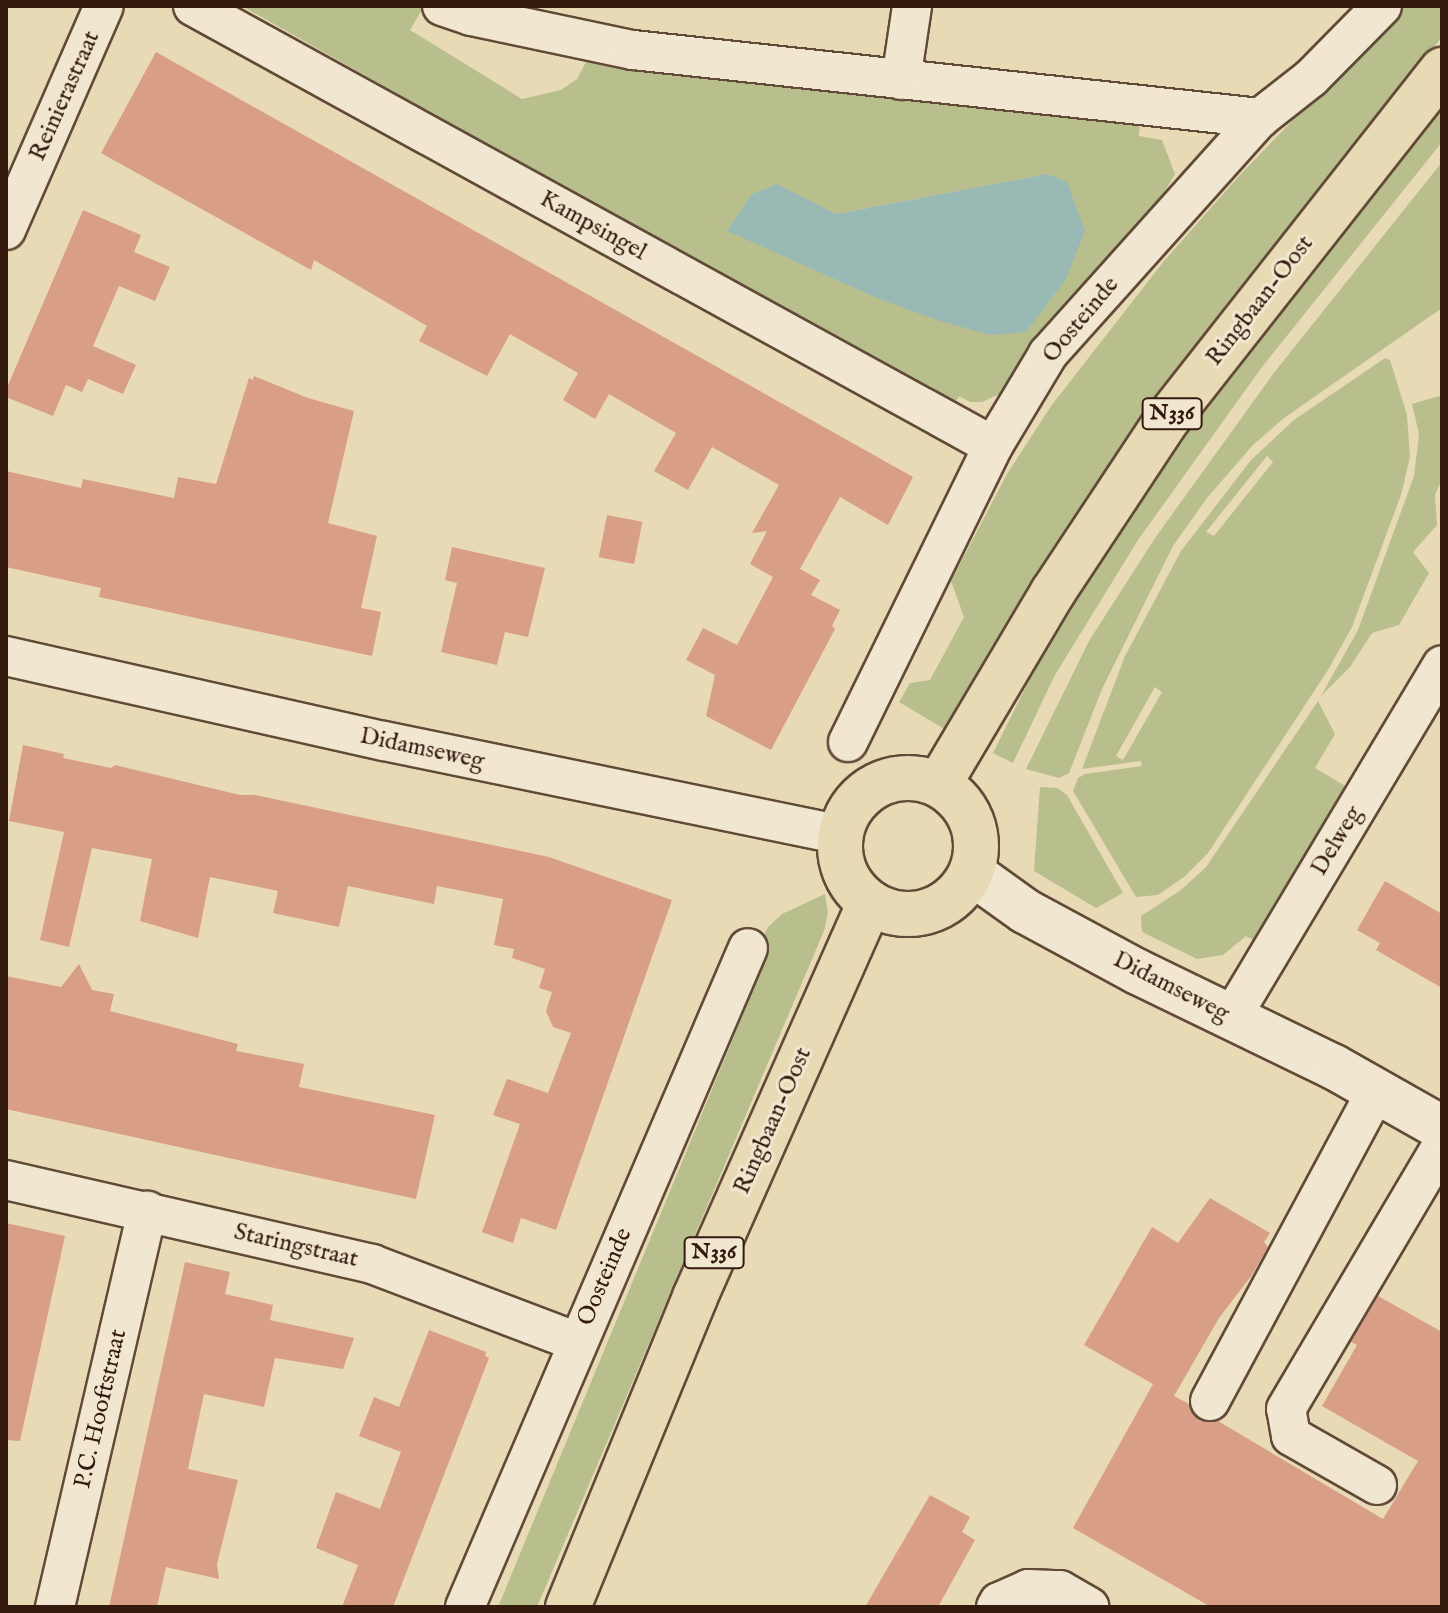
<!DOCTYPE html>
<html>
<head>
<meta charset="utf-8">
<style>
	body { margin:0 }
	#map { position:relative; width:1448px; height:1613px; overflow:hidden; background:#e9dab6; font-family:"IM FELL English",serif }
	div>[style] { position:absolute }
	[style*='--x'] { left:calc(var(--x)*1px); top:calc(var(--y)*1px); width:calc(var(--w)*1px); rotate:calc(var(--a)*1deg) }
	.green>* { inset:0; background:#b8bf8d }
	.water>* { inset:0; background:#99bab4 }
	.building>* { inset:0; background:#d89f86; transform-origin:0 0 }
	.roads { filter:drop-shadow(2px 0 #614a37) drop-shadow(-2px 0 #614a37) drop-shadow(0 2px #614a37) drop-shadow(0 -2px #614a37) }
	.minor>* { height:38px; margin:-19px; padding:0 19px; transform-origin:19px; border-radius:19px; background:#f1e7d0 }
	.tertiary>* { height:44px; margin:-22px; padding:0 22px; transform-origin:22px; border-radius:22px; background:#f1e7d0 }
	.primary>* { height:44px; margin:-22px; padding:0 22px; transform-origin:22px; border-radius:22px; background:#e9dab6 }
	.primary>.ring { margin:-22px; padding:0; box-sizing:content-box; background:none; border:44px solid #e9dab6; border-radius:50% }
	span { translate:-50% -50%; white-space:nowrap; text-align:center; line-height:1.15; -webkit-text-stroke:6px #f1e7d0; paint-order:stroke }
	.shield-label span { padding:2px 6px; background:#f1e7d0; border:2px solid; border-radius:6px; -webkit-text-stroke-width:0 }
	.shield-label { font-size:22px; color:#341a0d; font-weight:700 }
	.street-label { font-size:24px; color:#341a0d }
	.frame { position:absolute; inset:0; border:8px solid #341a0d; pointer-events:none }
</style>
</head>
<body>
<div id="map">
	<div class="green">
		<i style="clip-path:polygon(evenodd,242px 6px,424px 6px,410px 30px,522px 99px,561px 90px,577px 79px,593px 49px,1140px 124px,1139px 136px,1162px 140px,1175px 174px,1162px 196px,1109px 258px,1006px 391px,982px 402px,970px 402px,959px 396px,953px 407px,242px 6px,1048px 174px,877px 298px,816px 206px,836px 214px,1048px 174px)"></i>
		<i style="clip-path:polygon(1403px 6px,1442px 6px,1442px 37px,1246px 281px,1119px 453px,1029px 591px,946px 730px,899px 702px,910px 683px,930px 680px,964px 617px,951px 581px,1007px 474px,1051px 406px,1164px 261px,1239px 176px)"></i>
		<i style="clip-path:polygon(1442px 109px,1442px 142px,1262px 367px,1138px 540px,1055px 675px,1013px 763px,993px 753px,1053px 632px,1149px 486px,1208px 403px)"></i>
		<i style="clip-path:polygon(1442px 162px,1442px 308px,1284px 418px,1253px 445px,1207px 498px,1173px 546px,1102px 689px,1069px 773px,1059px 778px,1026px 769px,1089px 641px,1155px 538px,1273px 374px)"></i>
		<i style="clip-path:polygon(evenodd,1385px 358px,1390px 360px,1407px 415px,1410px 457px,1401px 495px,1352px 627px,1328px 670px,1208px 853px,1184px 877px,1158px 895px,1136px 897px,1073px 791px,1078px 778px,1085px 774px,1142px 766px,1141px 761px,1082px 769px,1125px 656px,1181px 551px,1251px 460px,1294px 420px,1385px 358px,1267px 456px,1273px 462px,1214px 536px,1206px 532px,1267px 456px,1385px 358px,1155px 687px,1162px 692px,1123px 760px,1116px 756px,1155px 687px)"></i>
		<i style="clip-path:polygon(1439px 396px,1442px 400px,1442px 479px,1435px 495px,1437px 525px,1413px 552px,1429px 573px,1399px 625px,1372px 633px,1350px 667px,1321px 696px,1358px 630px,1414px 476px,1419px 434px,1412px 404px)"></i>
		<i style="clip-path:polygon(1318px 701px,1335px 734px,1315px 768px,1347px 787px,1257px 942px,1246px 936px,1223px 955px,1197px 959px,1142px 932px,1141px 916px,1181px 890px,1206px 867px)"></i>
		<i style="clip-path:polygon(1040px 787px,1057px 788px,1067px 795px,1123px 893px,1096px 908px,1034px 871px)"></i>
		<i style="clip-path:polygon(825px 894px,828px 913px,824px 931px,537px 1607px,498px 1607px,768px 954px,758px 948px,768px 927px,782px 914px)"></i>
	</div>
	<div class="water">
		<i style="clip-path:polygon(1047px 174px,1067px 182px,1085px 231px,1066px 279px,1026px 332px,990px 335px,937px 320px,877px 298px,727px 231px,752px 194px,777px 184px,836px 214px)"></i>
	</div>
	<div class="building">
		<i style="clip-path:polygon(156px 52px,913px 477px,888px 525px,840px 497px,800px 569px,820px 580px,811px 595px,840px 610px,832px 626px,835px 629px,771px 750px,706px 716px,715px 675px,686px 660px,703px 628px,737px 645px,773px 577px,750px 564px,767px 531px,752px 533px,779px 485px,712px 447px,688px 490px,654px 471px,676px 433px,609px 394px,595px 419px,563px 400px,578px 373px,510px 334px,487px 376px,419px 341px,427px 326px,314px 260px,311px 270px,101px 153px)"></i>
		<i style="clip-path:polygon(83px 210px,141px 235px,134px 252px,170px 267px,155px 301px,119px 286px,93px 346px,136px 365px,123px 394px,88px 379px,82px 392px,66px 385px,53px 416px,6px 397px,6px 390px)"></i>
		<i style="clip-path:polygon(254px 376px,308px 398px,354px 411px,328px 523px,377px 536px,361px 608px,381px 612px,372px 656px,99px 597px,101px 588px,6px 567px,6px 471px,81px 488px,83px 479px,174px 498px,178px 477px,216px 484px,249px 378px,253px 380px)"></i>
		<i style="left:607px;top:515px;width:36px;height:43px;rotate:11deg"></i>
		<i style="clip-path:polygon(452px 547px,545px 568px,528px 637px,505px 632px,497px 665px,441px 652px,457px 583px,445px 580px)"></i>
		<i style="clip-path:polygon(23px 745px,64px 754px,63px 758px,111px 768px,115px 765px,240px 795px,255px 795px,549px 857px,672px 900px,556px 1230px,521px 1218px,513px 1243px,482px 1232px,520px 1124px,493px 1115px,507px 1079px,548px 1093px,571px 1033px,553px 1027px,546px 1011px,552px 992px,539px 988px,545px 969px,512px 958px,514px 949px,494px 945px,503px 899px,437px 886px,434px 904px,348px 886px,339px 927px,273px 913px,278px 891px,210px 877px,198px 938px,140px 921px,152px 859px,92px 848px,69px 947px,40px 940px,64px 832px,9px 821px)"></i>
		<i style="clip-path:polygon(1385px 881px,1442px 914px,1442px 988px,1376px 950px,1380px 943px,1357px 930px)"></i>
		<i style="clip-path:polygon(79px 964px,92px 990px,114px 994px,110px 1011px,238px 1044px,236px 1051px,304px 1064px,299px 1087px,435px 1115px,416px 1199px,6px 1109px,6px 976px,61px 987px)"></i>
		<i style="clip-path:polygon(1210px 1198px,1270px 1233px,1264px 1242px,1268px 1247px,1252px 1275px,1219px 1318px,1174px 1396px,1189px 1404px,1199px 1420px,1218px 1421px,1383px 1519px,1418px 1461px,1322px 1406px,1357px 1345px,1351px 1342px,1378px 1296px,1442px 1332px,1442px 1607px,1211px 1607px,1073px 1528px,1153px 1384px,1084px 1345px,1152px 1227px,1178px 1243px)"></i>
		<i style="clip-path:polygon(6px 1223px,65px 1236px,20px 1441px,6px 1440px)"></i>
		<i style="clip-path:polygon(185px 1262px,230px 1272px,225px 1294px,273px 1305px,270px 1320px,354px 1338px,343px 1369px,275px 1358px,264px 1407px,204px 1394px,188px 1469px,238px 1480px,217px 1564px,219px 1579px,166px 1567px,157px 1607px,109px 1607px)"></i>
		<i style="clip-path:polygon(429px 1330px,486px 1352px,485px 1356px,489px 1358px,393px 1607px,342px 1607px,358px 1565px,316px 1548px,336px 1492px,380px 1509px,401px 1452px,359px 1436px,374px 1397px,399px 1407px)"></i>
		<i style="clip-path:polygon(930px 1495px,970px 1517px,962px 1532px,975px 1540px,938px 1607px,865px 1607px)"></i>
	</div>
	<div class="roads">
		<div class="minor">
			<i style="--x:193;--y:6;--w:913;--a:28.81"></i>
			<i style="--x:442;--y:6;--w:31;--a:19"></i>
			<i style="--x:471;--y:16;--w:166;--a:11.9"></i>
			<i style="--x:633;--y:50;--w:631;--a:6.19"></i>
			<i style="--x:901;--y:80;--w:75;--a:-81.5"></i>
			<i style="--x:6;--y:230;--w:244;--a:-66.4"></i>
			<i style="--x:6;--y:656;--w:387;--a:12.7"></i>
			<i style="--x:384;--y:741;--w:464;--a:11.6"></i>
			<i style="--x:848;--y:742;--w:330;--a:-63.9"></i>
			<i style="--x:993;--y:446;--w:107;--a:-59.1"></i>
			<i style="--x:1048;--y:354;--w:317;--a:-48.1"></i>
			<i style="--x:1260;--y:118;--w:65;--a:-38.1"></i>
			<i style="--x:1311;--y:78;--w:101;--a:-45.4"></i>
			<i style="--x:1231;--y:1018;--w:411;--a:-59.1"></i>
			<i style="--x:6;--y:1180;--w:376;--a:12.9"></i>
			<i style="--x:372;--y:1264;--w:219;--a:20.8"></i>
			<i style="--x:1210;--y:1401;--w:352;--a:-61.8"></i>
			<i style="--x:1377;--y:1485;--w:99;--a:-150.3"></i>
			<i style="--x:1291;--y:1436;--w:27;--a:-100"></i>
			<i style="--x:1286;--y:1409;--w:307;--a:-59.4"></i>
			<i style="--x:55;--y:1607;--w:407;--a:-76.9"></i>
			<i style="--x:465;--y:1607;--w:717;--a:-66.76"></i>
			<i style="--x:996;--y:1607;--w:6;--a:-59"></i>
			<i style="--x:999;--y:1602;--w:32;--a:-24"></i>
			<i style="--x:1028;--y:1589;--w:32;--a:2"></i>
			<i style="--x:1060;--y:1590;--w:34;--a:30"></i>
		</div>
		<div class="tertiary">
			<i style="--x:972;--y:873;--w:65;--a:35.6"></i>
			<i style="--x:1025;--y:911;--w:128;--a:28.4"></i>
			<i style="--x:1138;--y:972;--w:218;--a:25.9"></i>
			<i style="--x:1334;--y:1067;--w:124;--a:29.5"></i>
		</div>
		<div class="primary">
			<i class="ring" style="left:840px;top:778px;width:92px;height:92px"></i>
			<i style="--x:939;--y:784;--w:223;--a:-59.3"></i>
			<i style="--x:1053;--y:592;--w:205;--a:-56.5"></i>
			<i style="--x:1166;--y:421;--w:447;--a:-51.8"></i>
			<i style="--x:568;--y:1607;--w:335;--a:-67.7"></i>
			<i style="--x:695;--y:1297;--w:431;--a:-66.1"></i>
		</div>
	</div>
	<div class="shield-label">
		<span style="left:1172px;top:414px">N336</span>
		<span style="left:714px;top:1253px">N336</span>
	</div>
	<div class="street-label">
		<span style="left:65px;top:96px;rotate:-66deg">Reinierastraat</span>
		<span style="left:593px;top:226px;rotate:29deg">Kampsingel</span>
		<span style="left:1260px;top:301px;rotate:-52deg">Ringbaan-Oost</span>
		<span style="left:1081px;top:320px;rotate:-50deg">Oosteinde</span>
		<span style="left:422px;top:749px;rotate:12deg">Didamseweg</span>
		<span style="left:1337px;top:841px;rotate:-59deg">Delweg</span>
		<span style="left:1171px;top:987px;rotate:27deg">Didamseweg</span>
		<span style="left:773px;top:1121px;rotate:-66deg">Ringbaan-Oost</span>
		<span style="left:296px;top:1246px;rotate:13deg">Staringstraat</span>
		<span style="left:605px;top:1277px;rotate:-67deg">Oosteinde</span>
		<span style="left:101px;top:1409px;rotate:-77deg">P.C. Hooftstraat</span>
	</div>
	<div class="frame"></div>
</div>
</body>
</html>
